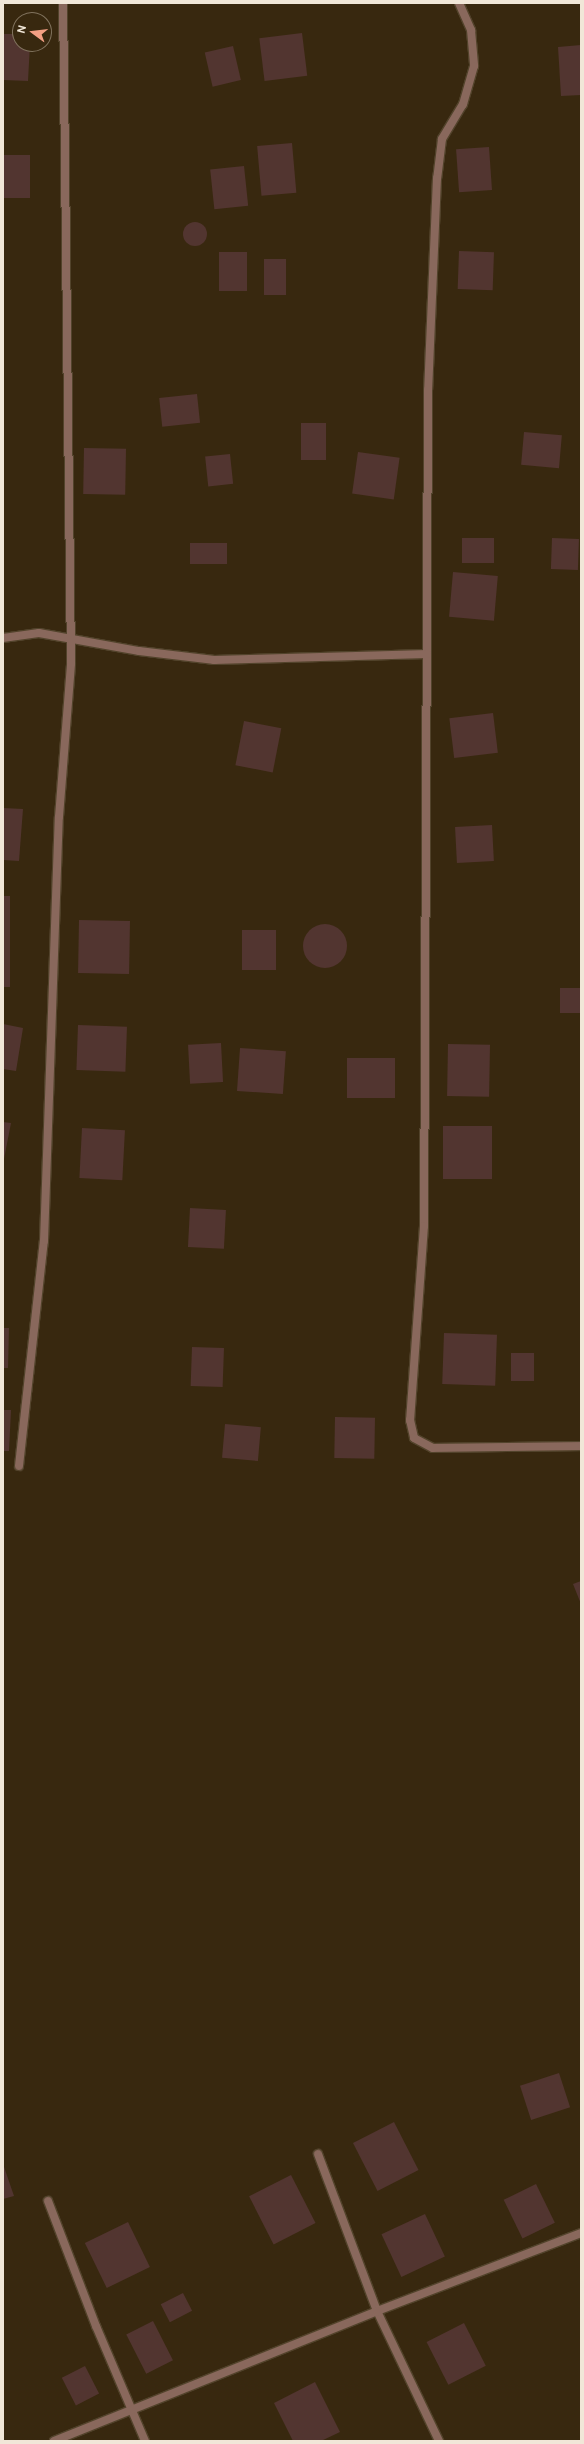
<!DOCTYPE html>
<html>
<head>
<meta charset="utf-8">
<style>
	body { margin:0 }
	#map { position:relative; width:584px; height:2444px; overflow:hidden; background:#38280f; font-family:Cabin,sans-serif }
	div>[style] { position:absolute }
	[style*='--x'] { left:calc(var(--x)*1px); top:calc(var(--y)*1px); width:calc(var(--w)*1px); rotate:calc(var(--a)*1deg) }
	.building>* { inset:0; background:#523530; transform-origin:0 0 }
	.round { border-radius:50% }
	.roads { filter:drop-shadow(1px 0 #52432b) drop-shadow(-1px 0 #52432b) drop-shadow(0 1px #52432b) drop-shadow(0 -1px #52432b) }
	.minor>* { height:8px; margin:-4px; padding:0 4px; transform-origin:4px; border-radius:4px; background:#89685c }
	span { translate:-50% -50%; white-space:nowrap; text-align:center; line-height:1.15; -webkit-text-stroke:3.5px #38280f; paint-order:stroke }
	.frame { position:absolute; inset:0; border:4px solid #f1e7d8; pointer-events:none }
	.north { position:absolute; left:12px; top:12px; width:40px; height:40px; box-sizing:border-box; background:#38280f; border:1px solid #82745f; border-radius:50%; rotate:285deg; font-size:11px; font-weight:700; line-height:16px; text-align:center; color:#f1e7d8 }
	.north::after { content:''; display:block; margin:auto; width:14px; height:18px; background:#f39f83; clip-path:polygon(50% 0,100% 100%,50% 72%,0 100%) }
</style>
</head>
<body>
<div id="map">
	<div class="building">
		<i style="left:302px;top:33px;width:43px;height:43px;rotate:83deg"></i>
		<i style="clip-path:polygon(3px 34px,20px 34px,20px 44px,30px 44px,28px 81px,3px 80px)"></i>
		<i style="clip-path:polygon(581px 45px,581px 95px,561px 96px,558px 47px)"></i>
		<i style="left:233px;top:46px;width:35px;height:29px;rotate:77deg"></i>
		<i style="left:292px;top:143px;width:50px;height:35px;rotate:85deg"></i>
		<i style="left:489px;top:147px;width:43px;height:33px;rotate:86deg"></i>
		<i style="left:3px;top:155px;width:27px;height:43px"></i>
		<i style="left:244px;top:166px;width:40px;height:34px;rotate:84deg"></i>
		<i class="round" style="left:183px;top:222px;width:24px;height:24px"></i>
		<i style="left:459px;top:251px;width:35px;height:38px;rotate:2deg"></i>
		<i style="left:219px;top:252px;width:28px;height:39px"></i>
		<i style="left:264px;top:259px;width:22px;height:36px"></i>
		<i style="left:197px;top:394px;width:29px;height:38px;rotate:84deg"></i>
		<i style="left:301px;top:423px;width:25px;height:37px"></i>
		<i style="left:524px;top:432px;width:38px;height:33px;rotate:5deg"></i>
		<i style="left:84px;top:448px;width:42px;height:46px;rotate:1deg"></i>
		<i style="left:358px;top:452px;width:42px;height:42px;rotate:8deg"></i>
		<i style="left:230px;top:454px;width:30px;height:25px;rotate:84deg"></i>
		<i style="left:462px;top:538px;width:32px;height:25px"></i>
		<i style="left:552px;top:538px;width:27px;height:31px;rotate:2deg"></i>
		<i style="left:190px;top:543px;width:37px;height:21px"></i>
		<i style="left:453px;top:572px;width:45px;height:45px;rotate:5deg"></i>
		<i style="left:493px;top:713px;width:40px;height:44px;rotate:83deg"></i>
		<i style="left:244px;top:721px;width:38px;height:45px;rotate:11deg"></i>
		<i style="clip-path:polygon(3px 808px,23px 809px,19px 861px,3px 860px)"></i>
		<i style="left:492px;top:825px;width:36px;height:37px;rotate:87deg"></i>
		<i style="left:3px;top:896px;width:7px;height:91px"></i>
		<i style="left:79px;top:920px;width:51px;height:53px;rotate:1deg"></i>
		<i class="round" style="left:303px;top:924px;width:44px;height:44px"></i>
		<i style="left:242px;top:930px;width:34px;height:40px"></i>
		<i style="left:560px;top:988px;width:21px;height:25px"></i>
		<i style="clip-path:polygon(3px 1024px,23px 1028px,16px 1071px,3px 1069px)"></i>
		<i style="left:78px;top:1025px;width:49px;height:45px;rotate:2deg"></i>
		<i style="left:221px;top:1043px;width:39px;height:33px;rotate:87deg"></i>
		<i style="left:448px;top:1044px;width:42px;height:52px;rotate:1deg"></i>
		<i style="left:240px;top:1048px;width:46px;height:43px;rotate:4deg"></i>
		<i style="left:347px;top:1058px;width:48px;height:40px"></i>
		<i style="clip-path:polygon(3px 1122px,11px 1123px,4px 1159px,3px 1159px)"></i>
		<i style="left:443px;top:1126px;width:49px;height:53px"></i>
		<i style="left:82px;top:1128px;width:43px;height:50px;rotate:3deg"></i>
		<i style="left:190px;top:1208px;width:36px;height:39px;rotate:3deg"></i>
		<i style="clip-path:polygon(3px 1328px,9px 1328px,8px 1368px,3px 1368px)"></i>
		<i style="left:444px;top:1333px;width:53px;height:51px;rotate:2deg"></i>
		<i style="left:192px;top:1347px;width:32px;height:39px;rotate:2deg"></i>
		<i style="left:511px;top:1353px;width:23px;height:28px"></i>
		<i style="clip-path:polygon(3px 1410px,11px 1410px,9px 1451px,3px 1451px)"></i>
		<i style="left:335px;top:1417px;width:40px;height:41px;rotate:1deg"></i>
		<i style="left:225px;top:1424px;width:36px;height:34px;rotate:5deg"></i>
		<i style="clip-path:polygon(581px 1581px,581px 1604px,573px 1584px)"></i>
		<i style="left:559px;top:2073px;width:36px;height:41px;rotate:72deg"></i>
		<i style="left:394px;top:2122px;width:54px;height:46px;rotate:63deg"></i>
		<i style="clip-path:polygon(3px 2164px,14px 2196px,3px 2199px)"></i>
		<i style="left:291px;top:2175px;width:54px;height:47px;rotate:63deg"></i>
		<i style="left:536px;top:2184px;width:43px;height:36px;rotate:64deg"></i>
		<i style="left:425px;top:2214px;width:47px;height:48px;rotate:65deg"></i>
		<i style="left:128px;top:2222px;width:50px;height:48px;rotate:64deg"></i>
		<i style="left:183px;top:2293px;width:20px;height:25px;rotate:63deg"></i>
		<i style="left:153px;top:2321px;width:44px;height:30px;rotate:63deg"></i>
		<i style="left:464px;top:2323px;width:48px;height:42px;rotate:63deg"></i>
		<i style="left:85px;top:2366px;width:31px;height:26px;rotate:63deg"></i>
		<i style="clip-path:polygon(315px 2382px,340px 2432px,321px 2441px,293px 2441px,274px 2403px)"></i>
	</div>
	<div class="roads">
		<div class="minor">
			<i style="--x:459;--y:3;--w:30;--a:66"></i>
			<i style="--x:471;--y:30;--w:36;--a:85"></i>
			<i style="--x:474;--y:66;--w:40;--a:106"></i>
			<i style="--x:463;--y:104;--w:41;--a:121"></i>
			<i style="--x:442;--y:139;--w:39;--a:97"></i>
			<i style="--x:437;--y:178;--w:212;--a:92.4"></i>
			<i style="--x:428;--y:390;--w:836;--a:90.27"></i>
			<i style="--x:424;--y:1226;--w:195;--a:94.1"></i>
			<i style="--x:410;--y:1420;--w:18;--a:77"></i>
			<i style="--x:414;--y:1438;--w:21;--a:28"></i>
			<i style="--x:433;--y:1448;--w:148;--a:-0.8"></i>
			<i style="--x:3;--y:638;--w:36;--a:-8"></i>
			<i style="--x:39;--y:633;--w:102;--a:10.2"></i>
			<i style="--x:139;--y:651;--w:76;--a:6.8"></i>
			<i style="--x:214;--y:660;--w:213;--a:-1.6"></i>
			<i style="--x:19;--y:1466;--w:226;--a:-83.7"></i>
			<i style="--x:44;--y:1241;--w:424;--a:-88"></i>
			<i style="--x:59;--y:817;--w:154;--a:-85.5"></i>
			<i style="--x:71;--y:663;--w:660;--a:-90.69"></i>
			<i style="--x:318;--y:2154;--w:168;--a:69.4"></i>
			<i style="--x:377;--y:2311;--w:144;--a:64.5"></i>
			<i style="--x:48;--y:2201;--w:134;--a:69"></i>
			<i style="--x:96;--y:2326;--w:125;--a:66.9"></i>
			<i style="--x:54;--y:2441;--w:348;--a:-21.9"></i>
			<i style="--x:377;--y:2311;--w:218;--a:-20.9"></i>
		</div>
	</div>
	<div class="frame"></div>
	<div class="north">N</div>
</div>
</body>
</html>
